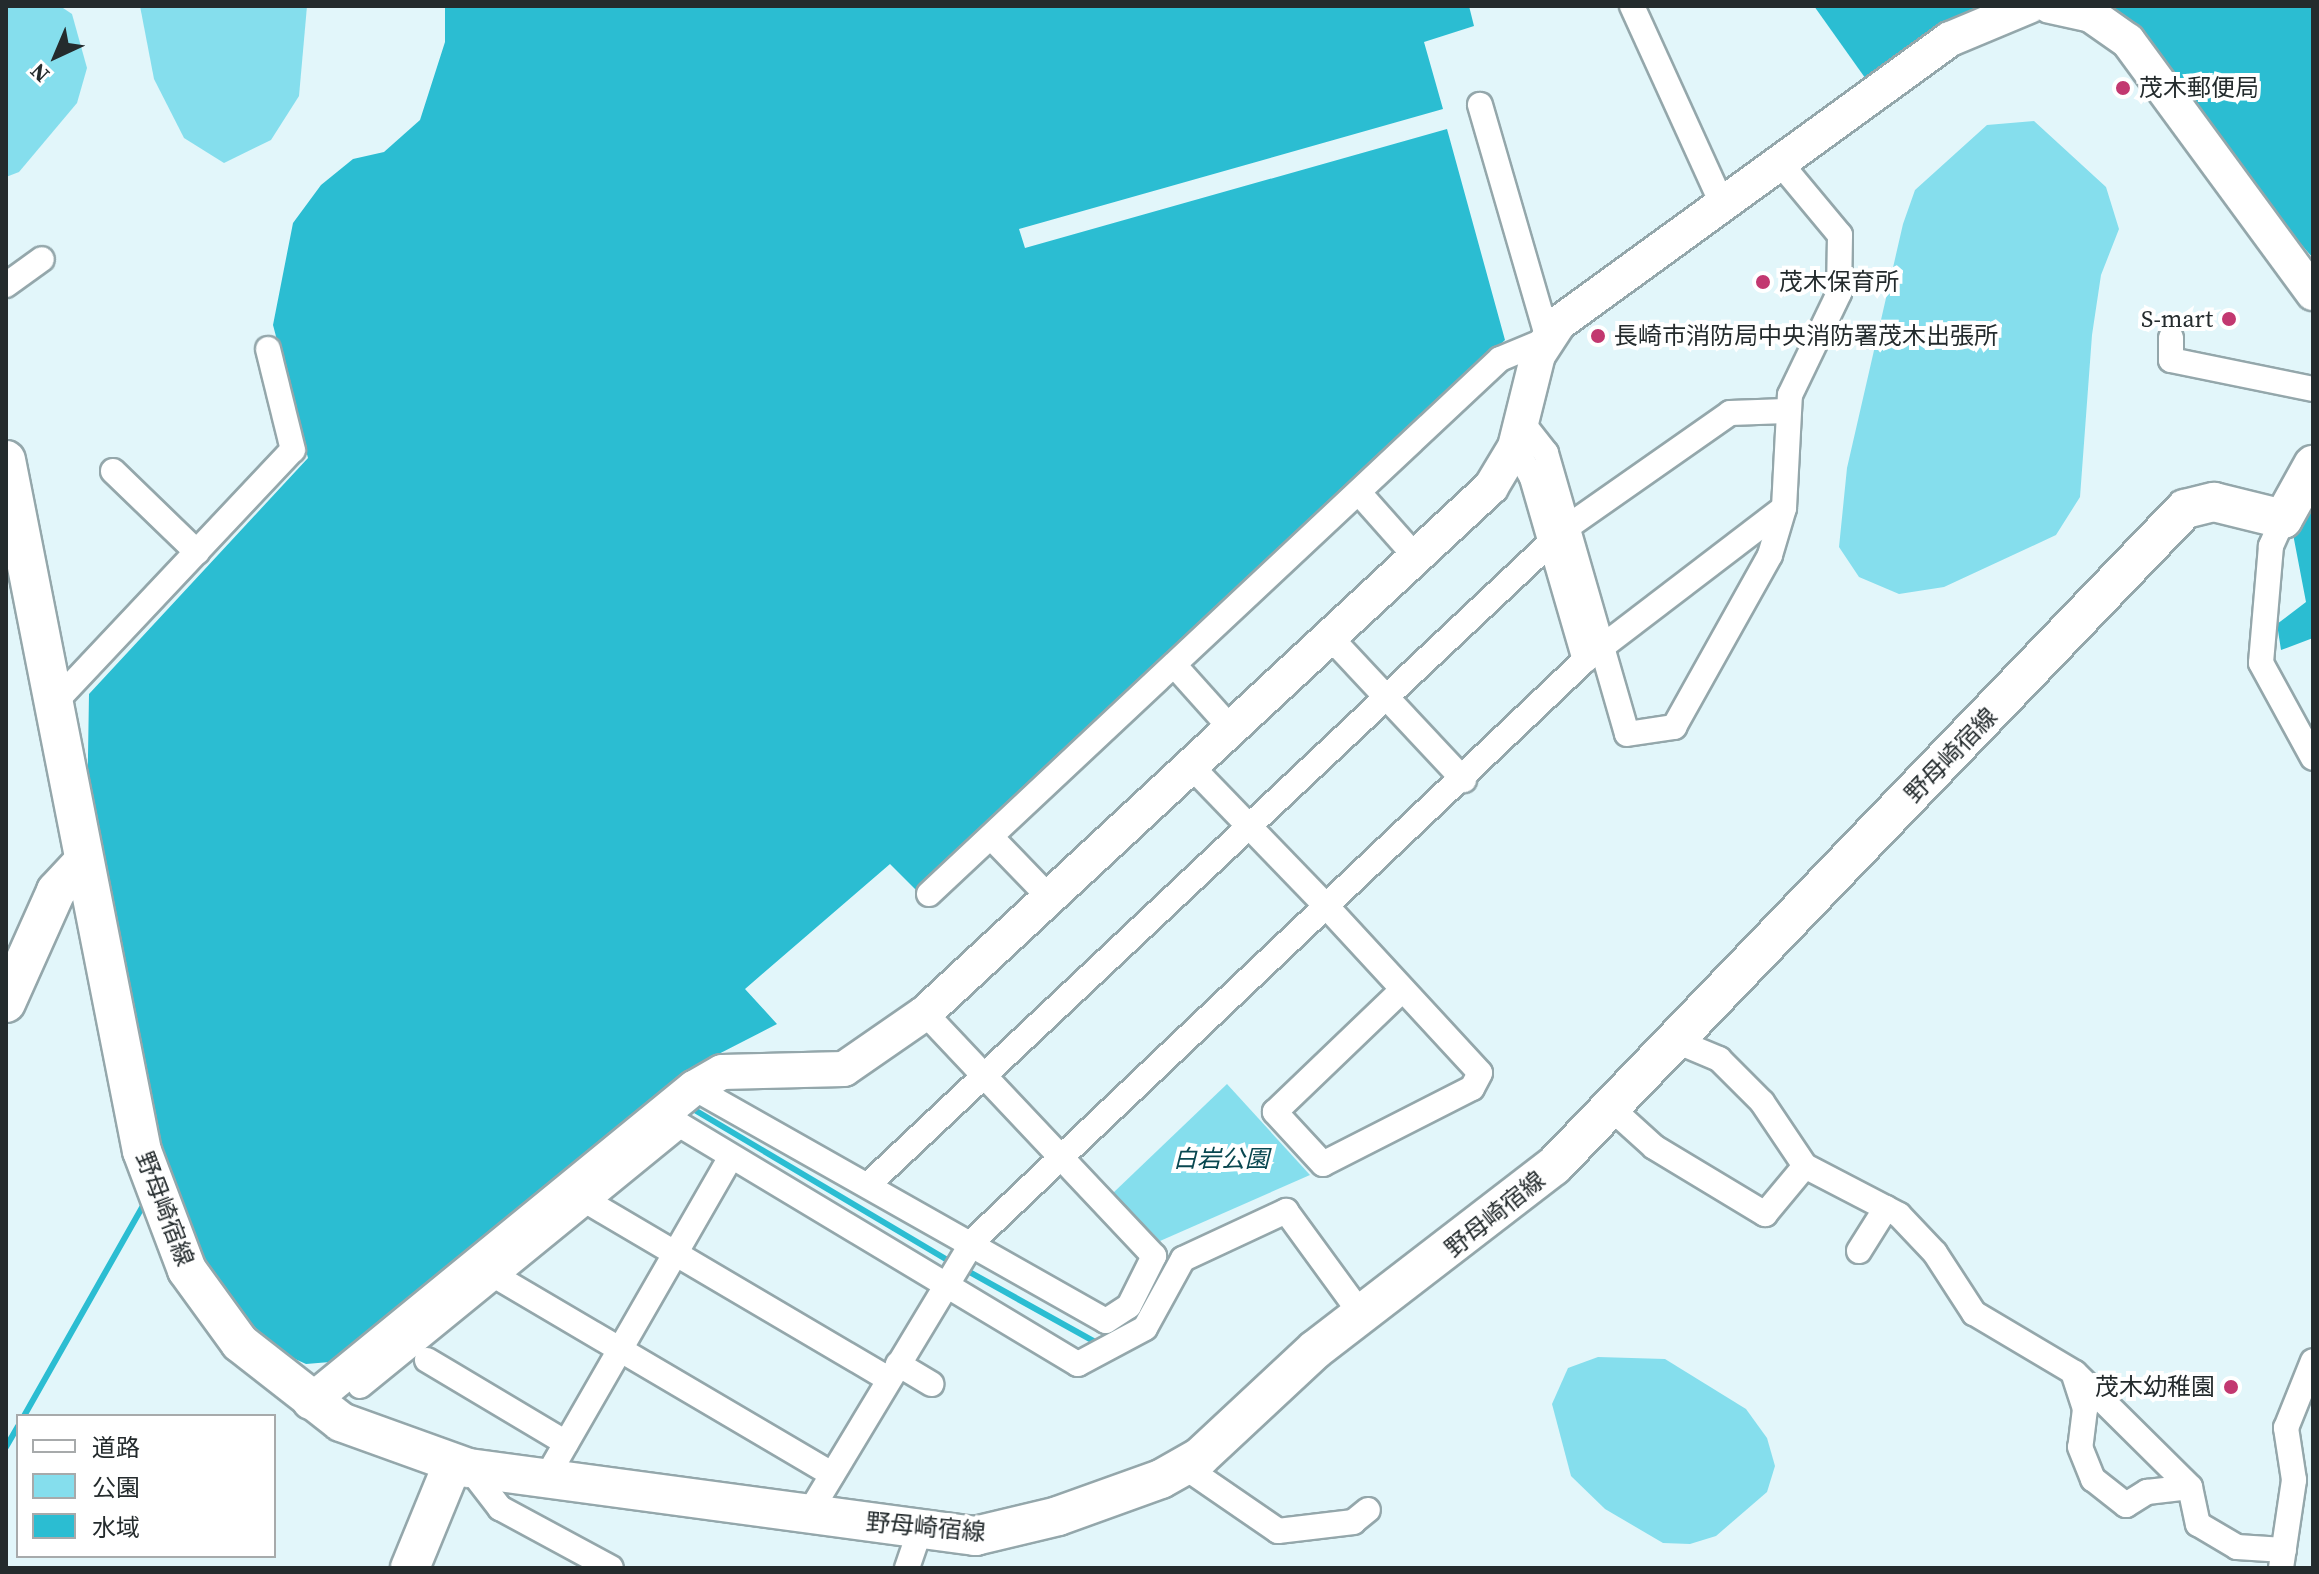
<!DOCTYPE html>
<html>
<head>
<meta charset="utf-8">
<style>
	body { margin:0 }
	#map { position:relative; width:2319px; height:1574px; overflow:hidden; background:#e2f6fa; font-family:"Source Serif 4","Noto Sans JP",serif }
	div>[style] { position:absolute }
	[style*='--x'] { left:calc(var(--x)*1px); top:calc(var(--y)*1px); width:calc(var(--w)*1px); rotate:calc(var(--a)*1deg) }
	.green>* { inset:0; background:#85deed }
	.water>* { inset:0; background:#2bbdd2 }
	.stream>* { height:6px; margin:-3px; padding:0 3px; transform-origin:3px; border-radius:3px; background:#2bbdd2 }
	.roads { filter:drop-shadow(2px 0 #94a7ab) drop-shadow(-2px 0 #94a7ab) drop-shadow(0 2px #94a7ab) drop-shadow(0 -2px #94a7ab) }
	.street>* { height:24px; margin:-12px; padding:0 12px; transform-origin:12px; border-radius:12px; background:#fff }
	.secondary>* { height:34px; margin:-17px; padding:0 17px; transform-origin:17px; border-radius:17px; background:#fff }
	.primary>* { height:38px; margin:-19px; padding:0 19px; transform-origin:19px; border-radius:19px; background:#fff }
	.dots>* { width:22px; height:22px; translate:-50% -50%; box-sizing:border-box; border:4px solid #fff; border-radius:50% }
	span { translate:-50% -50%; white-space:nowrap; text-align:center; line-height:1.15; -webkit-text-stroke:8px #fff; paint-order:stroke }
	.poi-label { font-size:24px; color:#242b2d }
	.left { translate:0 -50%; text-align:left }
	.right { translate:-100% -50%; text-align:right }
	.street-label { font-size:24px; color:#242b2d }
	.park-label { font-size:24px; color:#094750; font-style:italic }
	.frame { position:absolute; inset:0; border:8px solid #242b2d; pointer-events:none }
	.legend { position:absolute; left:16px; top:1414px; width:260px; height:144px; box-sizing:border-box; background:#fff; border:2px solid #a7aaab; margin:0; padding:10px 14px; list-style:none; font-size:24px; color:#242b2d }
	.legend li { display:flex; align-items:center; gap:16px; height:40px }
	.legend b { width:40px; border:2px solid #a7aaab }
	.north { position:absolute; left:16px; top:16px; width:80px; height:80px; -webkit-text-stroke:6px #fff; paint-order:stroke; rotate:224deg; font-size:22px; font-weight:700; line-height:32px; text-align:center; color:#242b2d }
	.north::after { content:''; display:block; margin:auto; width:28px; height:36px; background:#242b2d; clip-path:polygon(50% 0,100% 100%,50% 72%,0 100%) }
</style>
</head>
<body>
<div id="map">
	<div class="green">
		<i style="clip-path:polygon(6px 6px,60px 6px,72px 14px,87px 68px,77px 103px,19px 172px,6px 177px)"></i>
		<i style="clip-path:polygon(140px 6px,307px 6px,299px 96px,271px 140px,224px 163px,184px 138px,154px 79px)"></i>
		<i style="clip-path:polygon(2034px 121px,2106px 187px,2119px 229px,2101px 275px,2092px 335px,2080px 497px,2056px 535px,1944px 587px,1899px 594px,1859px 577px,1839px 547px,1847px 468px,1903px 224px,1915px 190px,1987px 125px)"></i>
		<i style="clip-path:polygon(1227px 1084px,1310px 1175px,1160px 1241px,1113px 1193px)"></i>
		<i style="clip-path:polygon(1598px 1357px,1665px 1359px,1746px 1409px,1767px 1438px,1775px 1466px,1767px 1492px,1716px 1536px,1690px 1544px,1663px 1543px,1605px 1509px,1571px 1476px,1552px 1404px,1568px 1368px)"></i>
	</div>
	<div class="water">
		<i style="clip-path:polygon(445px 6px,1469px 6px,1474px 26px,1424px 42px,1443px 109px,1019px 229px,1025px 248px,1447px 129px,1505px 340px,916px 890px,890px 864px,745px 989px,777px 1024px,705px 1061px,330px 1362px,306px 1364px,247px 1337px,169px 1200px,87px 817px,89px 694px,308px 458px,273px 325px,293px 223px,321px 185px,353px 159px,384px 152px,420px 120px,445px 42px)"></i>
		<i style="clip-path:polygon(1814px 6px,1980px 6px,1868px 82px)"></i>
		<i style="clip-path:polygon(2107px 6px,2313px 6px,2313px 258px,2260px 197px)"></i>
		<i style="clip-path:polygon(2313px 493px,2313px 638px,2281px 650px,2277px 624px,2306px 602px,2293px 534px)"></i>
	</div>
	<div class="stream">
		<i style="--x:688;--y:1106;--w:309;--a:30.7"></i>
		<i style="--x:964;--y:1269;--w:152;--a:29.1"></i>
		<i style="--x:24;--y:1416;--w:248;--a:-60.5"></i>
		<i style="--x:6;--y:1447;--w:24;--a:-60"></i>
	</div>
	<div class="roads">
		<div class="street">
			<i style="--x:1632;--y:6;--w:214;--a:65.5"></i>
			<i style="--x:6;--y:285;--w:44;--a:-35.8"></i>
			<i style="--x:2171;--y:338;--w:22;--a:90"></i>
			<i style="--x:2171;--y:360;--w:145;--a:11.5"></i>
			<i style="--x:1520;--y:420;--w:42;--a:51.8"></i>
			<i style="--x:1546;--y:453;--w:292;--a:73.9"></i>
			<i style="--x:1627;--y:734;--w:48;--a:-8.5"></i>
			<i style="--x:1674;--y:727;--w:197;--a:-60.8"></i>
			<i style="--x:1770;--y:555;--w:49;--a:-73.4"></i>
			<i style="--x:1784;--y:508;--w:113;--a:-87"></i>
			<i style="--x:1790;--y:395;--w:113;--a:-64.3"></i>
			<i style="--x:1839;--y:293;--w:58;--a:-89"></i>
			<i style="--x:1840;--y:235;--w:94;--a:-129.8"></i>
			<i style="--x:1515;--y:447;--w:35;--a:61"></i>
			<i style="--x:1532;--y:478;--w:190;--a:73.8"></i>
			<i style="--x:113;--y:471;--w:117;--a:44"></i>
			<i style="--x:1360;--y:494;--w:84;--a:48.4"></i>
			<i style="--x:2283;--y:519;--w:30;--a:114"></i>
			<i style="--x:2271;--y:546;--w:117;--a:94.9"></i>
			<i style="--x:2261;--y:663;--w:108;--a:61.3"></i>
			<i style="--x:1330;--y:637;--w:196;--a:46.9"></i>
			<i style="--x:1175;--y:666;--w:78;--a:48.1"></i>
			<i style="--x:58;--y:699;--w:342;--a:-46.7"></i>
			<i style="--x:293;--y:450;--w:104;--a:-103.9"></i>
			<i style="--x:1188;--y:763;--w:202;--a:46"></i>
			<i style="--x:1328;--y:908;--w:224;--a:47.3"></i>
			<i style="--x:1480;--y:1073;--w:17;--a:118"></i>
			<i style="--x:1472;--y:1088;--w:167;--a:153"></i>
			<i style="--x:1323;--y:1164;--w:71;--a:-132.7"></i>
			<i style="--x:1275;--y:1112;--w:176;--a:-43.8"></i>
			<i style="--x:991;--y:837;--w:81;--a:46"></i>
			<i style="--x:929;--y:894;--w:782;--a:-43.14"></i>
			<i style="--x:1500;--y:359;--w:52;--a:-22.6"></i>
			<i style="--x:1548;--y:339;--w:244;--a:-106.2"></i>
			<i style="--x:1676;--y:1041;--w:47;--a:22.7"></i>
			<i style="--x:1719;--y:1059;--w:61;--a:45"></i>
			<i style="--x:1762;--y:1102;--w:77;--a:56.1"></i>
			<i style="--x:1805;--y:1166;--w:106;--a:27.5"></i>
			<i style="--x:1899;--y:1215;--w:52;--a:46.5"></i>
			<i style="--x:1935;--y:1253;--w:72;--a:57"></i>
			<i style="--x:1974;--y:1313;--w:117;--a:30.7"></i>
			<i style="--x:2075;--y:1373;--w:162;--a:44.7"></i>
			<i style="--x:2190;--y:1487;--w:38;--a:78"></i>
			<i style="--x:2198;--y:1524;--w:45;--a:30.5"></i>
			<i style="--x:2237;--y:1547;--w:47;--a:3.7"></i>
			<i style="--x:694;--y:1088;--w:473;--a:29.5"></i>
			<i style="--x:1106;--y:1321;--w:27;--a:-33"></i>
			<i style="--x:1129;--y:1306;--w:56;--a:-63.4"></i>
			<i style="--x:1154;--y:1256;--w:334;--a:-133.3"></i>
			<i style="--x:1611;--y:1108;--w:58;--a:42.2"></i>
			<i style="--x:1654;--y:1147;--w:130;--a:31.1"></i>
			<i style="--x:1765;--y:1214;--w:62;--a:-50.2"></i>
			<i style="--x:870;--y:1183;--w:956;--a:-43.26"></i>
			<i style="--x:1566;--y:528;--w:200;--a:-35"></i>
			<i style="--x:1730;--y:413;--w:56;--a:-2"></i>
			<i style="--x:588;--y:1202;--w:348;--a:30.5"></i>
			<i style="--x:1859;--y:1251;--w:51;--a:-57.9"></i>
			<i style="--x:497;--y:1277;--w:389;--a:30.5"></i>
			<i style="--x:427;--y:1360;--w:162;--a:30.8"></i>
			<i style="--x:898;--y:1364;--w:39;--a:31"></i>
			<i style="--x:2074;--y:1375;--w:36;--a:72"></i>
			<i style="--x:2085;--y:1409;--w:38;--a:97"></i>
			<i style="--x:2080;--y:1447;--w:35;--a:68"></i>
			<i style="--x:2093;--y:1479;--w:42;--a:38.2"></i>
			<i style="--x:2126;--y:1505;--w:25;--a:-32"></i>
			<i style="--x:2147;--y:1492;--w:43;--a:-6.6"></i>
			<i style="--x:360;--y:1386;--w:413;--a:-39.2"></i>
			<i style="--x:680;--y:1125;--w:464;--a:31"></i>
			<i style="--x:1078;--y:1364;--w:76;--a:-28.2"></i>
			<i style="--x:1145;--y:1328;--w:79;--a:-61.2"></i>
			<i style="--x:1183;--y:1259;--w:114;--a:-25"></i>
			<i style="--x:1286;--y:1211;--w:132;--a:53.9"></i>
			<i style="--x:1185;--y:1467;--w:113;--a:34.5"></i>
			<i style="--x:1278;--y:1531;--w:76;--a:-6.8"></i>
			<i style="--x:1353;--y:1522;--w:19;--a:-39"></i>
			<i style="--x:469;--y:1468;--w:51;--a:52.2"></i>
			<i style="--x:500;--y:1508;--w:126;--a:28.4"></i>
			<i style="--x:545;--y:1480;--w:373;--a:-60.1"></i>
			<i style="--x:808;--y:1515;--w:320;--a:-58.9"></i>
			<i style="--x:973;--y:1241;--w:844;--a:-43.51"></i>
			<i style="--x:1585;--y:660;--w:250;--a:-37.4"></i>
			<i style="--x:907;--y:1568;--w:40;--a:-71.1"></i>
			<i style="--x:2281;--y:1568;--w:89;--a:-81.6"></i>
			<i style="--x:2294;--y:1480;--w:53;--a:-98.7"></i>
			<i style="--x:2286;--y:1428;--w:72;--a:-68.1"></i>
		</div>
		<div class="secondary">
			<i style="--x:2050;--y:6;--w:42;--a:12.4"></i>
			<i style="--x:2091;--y:15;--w:45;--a:35.1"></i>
			<i style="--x:2128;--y:41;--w:313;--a:53.7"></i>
			<i style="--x:310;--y:1402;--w:496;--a:-39.3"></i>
			<i style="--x:694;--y:1088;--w:32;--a:-30"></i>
			<i style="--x:722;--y:1072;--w:122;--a:-1.4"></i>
			<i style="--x:844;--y:1069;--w:98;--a:-34.7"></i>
			<i style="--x:925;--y:1013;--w:773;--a:-42.9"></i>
			<i style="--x:1491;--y:487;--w:47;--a:-59"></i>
			<i style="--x:1515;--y:447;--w:95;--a:-76"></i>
			<i style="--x:1538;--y:355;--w:38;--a:-57"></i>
			<i style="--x:1559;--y:323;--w:483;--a:-36"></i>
			<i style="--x:1950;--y:39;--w:86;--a:-22.7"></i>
		</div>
		<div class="primary">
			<i style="--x:6;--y:460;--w:704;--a:78.87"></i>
			<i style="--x:142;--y:1151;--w:127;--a:69.3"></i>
			<i style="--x:187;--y:1270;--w:90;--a:54"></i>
			<i style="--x:240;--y:1343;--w:128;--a:38"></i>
			<i style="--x:341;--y:1422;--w:136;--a:19.8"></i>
			<i style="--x:469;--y:1468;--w:511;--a:7.65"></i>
			<i style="--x:975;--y:1536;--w:85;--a:-13.5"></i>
			<i style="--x:1058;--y:1516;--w:109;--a:-19.8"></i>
			<i style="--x:1161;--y:1479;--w:45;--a:-29.4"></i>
			<i style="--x:1200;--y:1457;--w:158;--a:-43"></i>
			<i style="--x:1316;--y:1349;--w:300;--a:-37.6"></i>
			<i style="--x:1554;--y:1166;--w:911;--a:-46.16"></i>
			<i style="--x:2185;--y:509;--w:30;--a:-14"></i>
			<i style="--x:2214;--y:502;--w:71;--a:13.8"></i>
			<i style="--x:2283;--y:519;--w:62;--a:-60.9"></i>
			<i style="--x:6;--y:1003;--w:123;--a:-65.9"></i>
			<i style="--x:56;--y:891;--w:38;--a:-47"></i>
			<i style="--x:410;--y:1568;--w:113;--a:-67.7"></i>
		</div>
	</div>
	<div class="dots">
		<i style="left:2123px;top:88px;background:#c23870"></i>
		<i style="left:1763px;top:282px;background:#c23870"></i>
		<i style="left:2229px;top:319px;background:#c23870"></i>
		<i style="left:1598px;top:336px;background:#c23870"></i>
		<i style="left:2231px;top:1387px;background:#c23870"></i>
	</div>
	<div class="poi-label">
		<span class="left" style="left:2139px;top:88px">茂木郵便局</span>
		<span class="left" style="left:1779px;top:282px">茂木保育所</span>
		<span class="right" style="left:2213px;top:319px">S-mart</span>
		<span class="left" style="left:1614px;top:336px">長崎市消防局中央消防署茂木出張所</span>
		<span class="right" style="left:2215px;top:1387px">茂木幼稚園</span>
	</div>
	<div class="street-label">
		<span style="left:1951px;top:755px;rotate:-46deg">野母崎宿線</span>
		<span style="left:165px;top:1209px;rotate:69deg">野母崎宿線</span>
		<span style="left:1495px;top:1214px;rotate:-39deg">野母崎宿線</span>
		<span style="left:926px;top:1527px;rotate:5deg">野母崎宿線</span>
	</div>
	<div class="park-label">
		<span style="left:1221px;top:1159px">白岩公園</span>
	</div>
	<div class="frame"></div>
	<ul class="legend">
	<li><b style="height:10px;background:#fff"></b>道路</li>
	<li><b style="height:22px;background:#85deed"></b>公園</li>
	<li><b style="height:22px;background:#2bbdd2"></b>水域</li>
	</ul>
	<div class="north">N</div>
</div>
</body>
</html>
